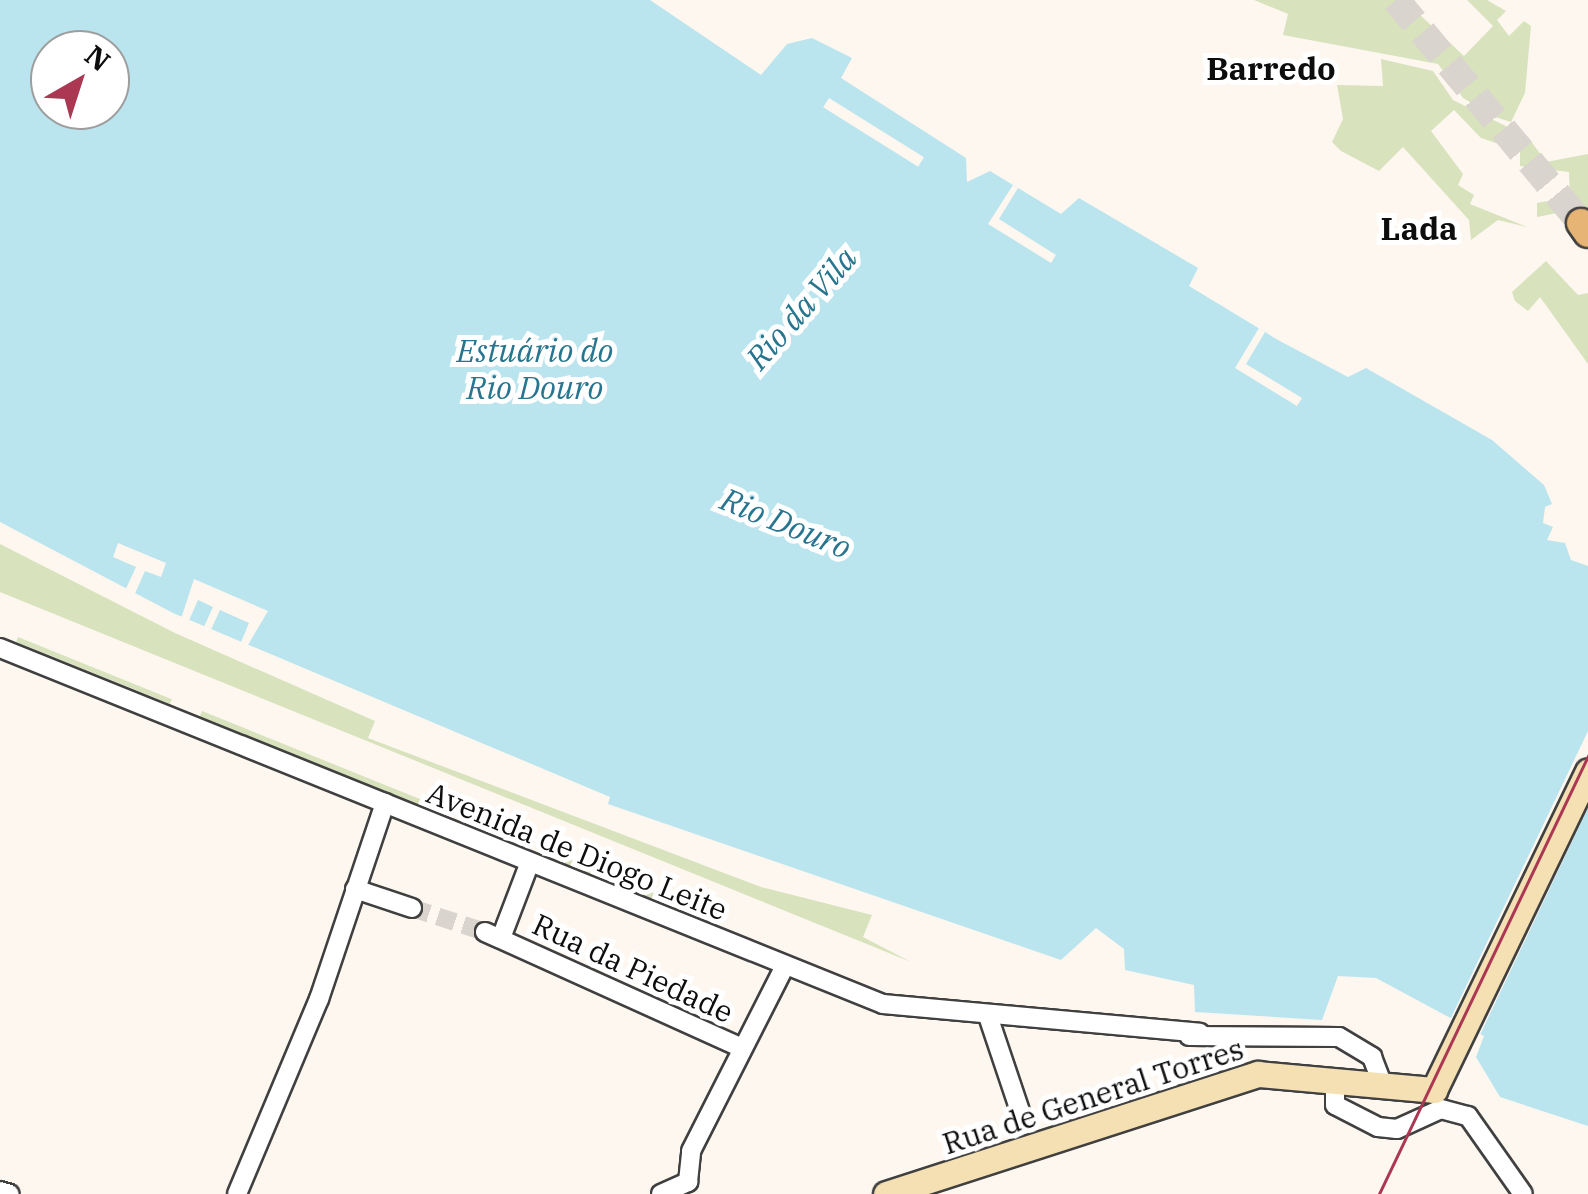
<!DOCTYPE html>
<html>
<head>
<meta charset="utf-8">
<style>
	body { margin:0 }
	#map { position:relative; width:1588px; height:1194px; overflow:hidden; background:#fdf7ef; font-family:"IBM Plex Serif",serif }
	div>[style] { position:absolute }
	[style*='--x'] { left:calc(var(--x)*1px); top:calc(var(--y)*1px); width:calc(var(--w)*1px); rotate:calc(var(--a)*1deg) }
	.green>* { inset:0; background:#d8e3bd; transform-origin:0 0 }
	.water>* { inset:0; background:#bae4ee }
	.pier>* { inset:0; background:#fdf7ef; transform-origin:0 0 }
	.minor-tunnel>* { height:18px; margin-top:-9px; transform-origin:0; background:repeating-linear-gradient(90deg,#d9d4cd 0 18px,transparent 0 27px) }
	.primary-tunnel>* { height:28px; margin-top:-14px; transform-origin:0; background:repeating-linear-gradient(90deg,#d9d4cd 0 28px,transparent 0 42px) }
	.roads { filter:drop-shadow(2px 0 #404040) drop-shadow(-2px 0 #404040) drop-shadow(0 2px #404040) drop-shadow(0 -2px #404040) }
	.minor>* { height:18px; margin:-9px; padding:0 9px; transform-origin:9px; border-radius:9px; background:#fff }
	.secondary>* { height:25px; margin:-12.5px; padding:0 12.5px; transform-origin:12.5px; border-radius:12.5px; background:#f4e0b2 }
	.primary>* { height:28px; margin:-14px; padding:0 14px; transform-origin:14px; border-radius:14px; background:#e6b575 }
	.tram>* { height:2.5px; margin:-1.25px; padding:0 1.25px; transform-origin:1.25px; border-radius:1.25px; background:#ab3753 }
	span { translate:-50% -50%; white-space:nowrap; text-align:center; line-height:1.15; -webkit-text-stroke:10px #fff; paint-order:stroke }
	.street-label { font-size:30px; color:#0d0d0d }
	.neighbourhood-label { font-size:32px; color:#0d0d0d; font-weight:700 }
	.water-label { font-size:32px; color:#27758e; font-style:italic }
	.north { position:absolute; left:30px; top:30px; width:100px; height:100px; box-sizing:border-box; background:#fff; border:2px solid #9e9e9e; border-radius:50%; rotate:39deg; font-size:28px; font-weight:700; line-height:40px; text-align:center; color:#0d0d0d }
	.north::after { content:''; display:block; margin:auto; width:35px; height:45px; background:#ab3753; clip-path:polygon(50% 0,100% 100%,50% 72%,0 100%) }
</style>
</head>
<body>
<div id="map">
	<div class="green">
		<i style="clip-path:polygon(1254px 0,1404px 0,1464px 56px,1493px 26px,1467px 0,1487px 0,1506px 11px,1497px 20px,1509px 36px,1524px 21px,1531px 26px,1525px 93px,1511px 122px,1495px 117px,1463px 98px,1438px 64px,1283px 35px,1288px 14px)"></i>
		<i style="clip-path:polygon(1381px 59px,1433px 71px,1453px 100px,1528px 137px,1546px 162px,1588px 154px,1588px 207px,1537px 217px,1537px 203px,1570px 197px,1569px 172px,1520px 166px,1520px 151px,1481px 138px,1454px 110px,1431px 131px,1463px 174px,1458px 185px,1474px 195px,1470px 204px,1527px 227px,1498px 220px,1471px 240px,1469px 220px,1403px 147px,1379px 171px,1341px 151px,1332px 142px,1343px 119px,1337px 85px,1383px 86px)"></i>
		<i style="clip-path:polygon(1546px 261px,1578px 295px,1588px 293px,1588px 364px,1540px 297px,1528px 311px,1515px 301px,1512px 292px)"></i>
		<i style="clip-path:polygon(0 544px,175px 633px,375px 721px,368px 738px,761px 887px,872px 915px,863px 937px,911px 962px,0 592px)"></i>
		<i style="left:18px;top:637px;width:166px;height:5px;rotate:22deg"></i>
		<i style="left:202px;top:711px;width:251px;height:6px;rotate:22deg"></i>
		<i style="left:567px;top:858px;width:148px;height:7px;rotate:22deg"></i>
	</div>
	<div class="water">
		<i style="clip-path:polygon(evenodd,0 0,650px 0,761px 75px,787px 44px,812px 38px,852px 58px,841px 78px,966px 158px,967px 182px,990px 171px,1061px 214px,1079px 198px,1198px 268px,1189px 286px,1278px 340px,1348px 377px,1366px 368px,1492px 440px,1544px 485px,1552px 504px,1545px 507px,1543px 523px,1553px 527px,1547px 540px,1565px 543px,1571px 560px,1588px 566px,1588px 1126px,1500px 1097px,1476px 1057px,1484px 1036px,1376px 978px,1338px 976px,1322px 1020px,1195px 1012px,1194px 985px,1125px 970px,1124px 949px,1096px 928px,1061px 960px,608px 804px,610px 797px,173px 613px,0 522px,0 0,50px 50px,110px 50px,110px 110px,50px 110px,50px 50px)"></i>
	</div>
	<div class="pier">
		<i style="left:829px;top:98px;width:112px;height:11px;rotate:32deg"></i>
		<i style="clip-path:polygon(1013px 185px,1018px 188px,999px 219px,1056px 255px,1051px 263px,988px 224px)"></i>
		<i style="clip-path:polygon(1259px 328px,1265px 332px,1246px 364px,1302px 398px,1297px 406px,1235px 368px)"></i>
		<i style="clip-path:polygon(118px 543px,166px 563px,161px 577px,145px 571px,133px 598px,124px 593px,136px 567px,113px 557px)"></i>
		<i style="clip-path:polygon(194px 579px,268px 611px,245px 650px,239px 647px,249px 623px,220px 610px,209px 634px,202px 631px,213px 607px,198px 600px,187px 625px,180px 622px)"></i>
		<i style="clip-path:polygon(1588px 731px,1588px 808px,1478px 1039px,1448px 1024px)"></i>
	</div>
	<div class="minor-tunnel">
		<i style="--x:412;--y:908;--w:77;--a:18.2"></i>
	</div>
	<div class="primary-tunnel">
		<i style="--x:1396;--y:0;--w:290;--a:50.3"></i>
	</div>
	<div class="roads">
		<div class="minor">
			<i style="--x:0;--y:648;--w:952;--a:21.96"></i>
			<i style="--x:883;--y:1004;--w:318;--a:5.2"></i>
			<i style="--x:355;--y:889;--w:60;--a:18.4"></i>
			<i style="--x:485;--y:932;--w:282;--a:24.3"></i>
			<i style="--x:501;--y:938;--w:81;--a:-69.1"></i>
			<i style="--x:988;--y:1016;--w:103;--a:71.4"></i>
			<i style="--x:1189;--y:1036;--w:150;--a:0.4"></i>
			<i style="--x:1339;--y:1037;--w:39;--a:31"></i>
			<i style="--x:1372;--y:1057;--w:26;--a:69"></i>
			<i style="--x:1335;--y:1079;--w:26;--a:90"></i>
			<i style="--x:1335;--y:1105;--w:48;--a:27.1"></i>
			<i style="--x:1378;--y:1127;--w:19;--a:6"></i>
			<i style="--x:1397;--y:1129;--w:48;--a:-24.4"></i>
			<i style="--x:1441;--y:1109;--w:28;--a:15"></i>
			<i style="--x:1468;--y:1116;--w:95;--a:54.8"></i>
			<i style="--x:0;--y:1191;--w:10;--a:17"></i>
			<i style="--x:237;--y:1194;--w:212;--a:-67.2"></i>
			<i style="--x:319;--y:999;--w:207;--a:-71.4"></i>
			<i style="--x:661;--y:1194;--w:30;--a:-24"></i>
			<i style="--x:688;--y:1182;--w:31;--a:-84"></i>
			<i style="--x:691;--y:1151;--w:208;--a:-63.1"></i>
		</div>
		<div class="secondary">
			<i style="--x:886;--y:1194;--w:391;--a:-17.9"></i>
			<i style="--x:1258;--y:1074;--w:177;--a:5.2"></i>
			<i style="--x:1434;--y:1090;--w:354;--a:-64.2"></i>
		</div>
		<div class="primary">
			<i style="--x:1581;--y:223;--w:12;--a:55"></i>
		</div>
	</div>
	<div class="tram">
		<i style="--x:1379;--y:1194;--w:485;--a:-64.5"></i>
	</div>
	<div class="street-label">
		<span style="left:577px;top:851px;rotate:22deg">Avenida de Diogo Leite</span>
		<span style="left:633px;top:968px;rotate:25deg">Rua da Piedade</span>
		<span style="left:1093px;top:1096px;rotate:-18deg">Rua de General Torres</span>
	</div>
	<div class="neighbourhood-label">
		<span style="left:1271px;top:68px">Barredo</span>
		<span style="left:1419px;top:228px">Lada</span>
	</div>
	<div class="water-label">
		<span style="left:801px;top:308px;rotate:-49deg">Rio da Vila</span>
		<span style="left:535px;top:369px">Estuário do<br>Rio Douro</span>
		<span style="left:786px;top:523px;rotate:22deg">Rio Douro</span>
	</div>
	<div class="north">N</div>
</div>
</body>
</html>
